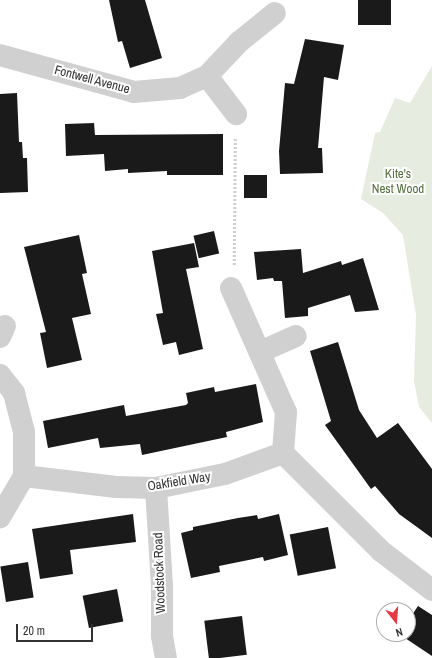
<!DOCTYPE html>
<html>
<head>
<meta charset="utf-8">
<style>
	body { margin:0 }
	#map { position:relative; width:432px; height:658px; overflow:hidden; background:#fff; font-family:"Archivo Narrow",sans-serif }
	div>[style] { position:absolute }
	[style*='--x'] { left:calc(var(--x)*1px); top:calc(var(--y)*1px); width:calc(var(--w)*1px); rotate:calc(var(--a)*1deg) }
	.green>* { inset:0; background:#e6ecdf }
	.building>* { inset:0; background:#1a1a1a; transform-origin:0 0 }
	.path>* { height:2.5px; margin-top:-1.25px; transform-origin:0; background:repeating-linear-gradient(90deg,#cdcdcd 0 2px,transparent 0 4px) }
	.minor>* { height:22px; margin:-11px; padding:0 11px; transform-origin:11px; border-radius:11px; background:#d0d0d0 }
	span { translate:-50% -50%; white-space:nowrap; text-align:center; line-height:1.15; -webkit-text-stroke:4px #fff; paint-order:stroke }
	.street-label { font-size:13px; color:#333 }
	.park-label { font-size:13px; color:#56703f }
	.north { position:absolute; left:376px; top:602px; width:40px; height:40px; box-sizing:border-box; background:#fff; border:1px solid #adadad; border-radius:50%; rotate:163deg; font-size:11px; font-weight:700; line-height:16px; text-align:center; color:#333 }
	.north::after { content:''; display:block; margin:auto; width:14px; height:18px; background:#e63946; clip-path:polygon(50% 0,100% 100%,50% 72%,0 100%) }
	.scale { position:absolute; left:16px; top:624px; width:77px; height:18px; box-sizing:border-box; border:2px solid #333; border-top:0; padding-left:5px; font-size:12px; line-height:14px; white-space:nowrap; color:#333; -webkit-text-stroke:3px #fff; paint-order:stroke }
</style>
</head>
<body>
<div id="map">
	<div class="green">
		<i style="clip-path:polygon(432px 66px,432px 423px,419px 407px,414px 381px,416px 315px,403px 235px,383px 213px,361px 199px,375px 133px,380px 132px,395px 98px,410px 103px)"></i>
	</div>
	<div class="building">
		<i style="clip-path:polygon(109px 0,145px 0,162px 58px,130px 68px,122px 41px,118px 42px)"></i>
		<i style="left:358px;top:0;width:33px;height:25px"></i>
		<i style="clip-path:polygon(305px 39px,344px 45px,338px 80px,324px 77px,318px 148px,322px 148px,323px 173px,280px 174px,279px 151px,285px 83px,294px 84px)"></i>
		<i style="clip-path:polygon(17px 93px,19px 142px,22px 142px,23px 158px,27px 158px,28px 192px,0 193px,0 94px)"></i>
		<i style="clip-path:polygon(94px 123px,95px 135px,223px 134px,223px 175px,167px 175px,167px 171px,128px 173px,128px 169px,105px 171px,104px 154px,66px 156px,65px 124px)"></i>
		<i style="left:244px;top:175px;width:23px;height:23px"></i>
		<i style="left:214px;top:231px;width:23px;height:21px;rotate:77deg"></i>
		<i style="clip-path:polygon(79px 235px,87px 273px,82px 274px,91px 314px,72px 318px,82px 360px,47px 368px,40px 333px,46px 332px,24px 247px)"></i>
		<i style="clip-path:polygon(194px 243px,199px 267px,186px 269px,203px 349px,179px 355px,176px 342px,163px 345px,156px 314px,163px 313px,152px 251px)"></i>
		<i style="clip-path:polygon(301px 249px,303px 273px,341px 261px,342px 265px,363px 258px,379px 310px,355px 312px,350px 295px,308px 308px,308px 316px,285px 318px,282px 281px,274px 281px,273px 278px,257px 280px,254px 252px)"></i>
		<i style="clip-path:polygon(338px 342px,359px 410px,377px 438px,398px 423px,432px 469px,432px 538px,399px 514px,375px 486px,371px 489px,325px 425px,331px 421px,310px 351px)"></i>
		<i style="clip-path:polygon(256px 384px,263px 422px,226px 432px,227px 437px,142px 455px,140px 444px,100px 448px,98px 438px,48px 448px,43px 421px,124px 405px,126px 416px,186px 405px,188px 403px,186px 393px,214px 387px,215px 392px)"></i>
		<i style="clip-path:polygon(133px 514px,136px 542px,70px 550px,73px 574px,40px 579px,32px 529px)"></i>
		<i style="clip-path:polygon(279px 514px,288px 555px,264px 561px,263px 557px,219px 566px,220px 572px,191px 578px,181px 533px,193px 530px,193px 527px,238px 518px,257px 515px,258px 519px)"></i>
		<i style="left:328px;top:527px;width:42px;height:39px;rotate:79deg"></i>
		<i style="left:28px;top:562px;width:36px;height:28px;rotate:81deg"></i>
		<i style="left:117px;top:589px;width:33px;height:35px;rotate:79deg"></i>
		<i style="clip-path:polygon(418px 606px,432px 615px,432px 656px,399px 634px,408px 634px,408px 621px)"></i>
		<i style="left:242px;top:616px;width:39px;height:38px;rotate:83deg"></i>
	</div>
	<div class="path">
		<i style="--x:234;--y:265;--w:127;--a:-89.5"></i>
	</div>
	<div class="minor">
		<i style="--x:0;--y:55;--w:139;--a:15.4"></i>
		<i style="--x:134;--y:92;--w:46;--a:-5"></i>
		<i style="--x:180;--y:88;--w:30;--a:-24"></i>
		<i style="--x:207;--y:76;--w:47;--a:-46.7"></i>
		<i style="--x:239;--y:42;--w:46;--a:-38.9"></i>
		<i style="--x:207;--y:76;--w:48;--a:52.7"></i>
		<i style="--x:231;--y:288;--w:136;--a:66.1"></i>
		<i style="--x:286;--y:412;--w:41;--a:94.2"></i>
		<i style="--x:283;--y:453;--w:139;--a:45"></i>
		<i style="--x:381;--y:551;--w:64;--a:37.4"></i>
		<i style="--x:0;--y:337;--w:12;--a:-66"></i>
		<i style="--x:260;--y:352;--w:39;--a:-24"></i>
		<i style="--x:0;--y:375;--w:23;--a:52"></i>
		<i style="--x:14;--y:393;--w:40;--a:75.6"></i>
		<i style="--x:24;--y:432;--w:44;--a:90"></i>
		<i style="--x:24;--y:476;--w:48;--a:120.3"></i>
		<i style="--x:24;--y:476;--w:93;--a:6.8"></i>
		<i style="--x:116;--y:487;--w:40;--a:1.4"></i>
		<i style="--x:156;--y:488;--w:70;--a:-11.5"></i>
		<i style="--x:225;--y:474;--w:62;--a:-19.9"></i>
		<i style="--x:156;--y:488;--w:98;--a:86.5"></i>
		<i style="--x:162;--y:586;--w:50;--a:90"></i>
		<i style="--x:162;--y:636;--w:22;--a:80"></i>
	</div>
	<div class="street-label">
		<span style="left:92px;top:80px;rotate:15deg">Fontwell Avenue</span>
		<span style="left:179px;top:482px;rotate:-9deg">Oakfield Way</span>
		<span style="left:160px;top:573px;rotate:-92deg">Woodstock Road</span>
	</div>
	<div class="park-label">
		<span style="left:398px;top:182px">Kite's<br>Nest Wood</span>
	</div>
	<div class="north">N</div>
	<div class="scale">20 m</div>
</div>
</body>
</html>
